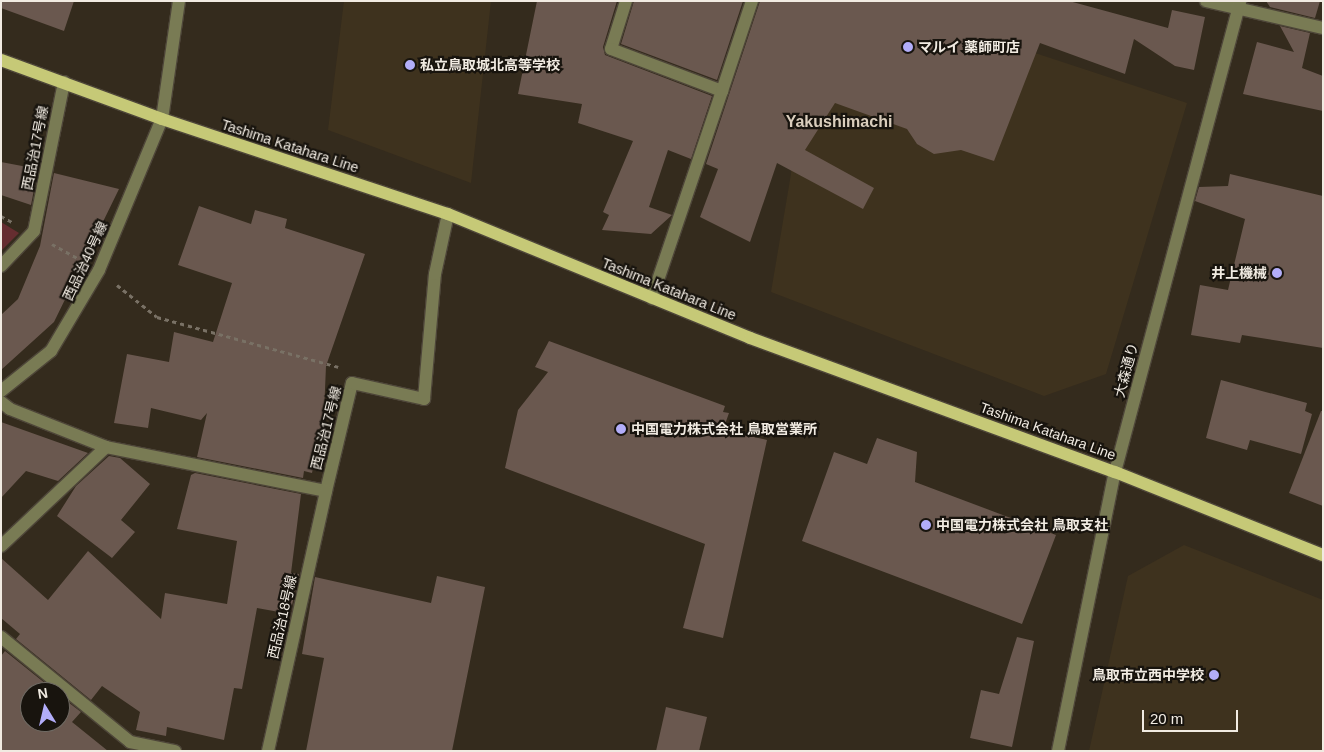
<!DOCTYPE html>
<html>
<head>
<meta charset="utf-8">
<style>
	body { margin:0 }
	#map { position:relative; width:1324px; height:752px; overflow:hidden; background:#342b1d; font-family:Arial,"Noto Sans JP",sans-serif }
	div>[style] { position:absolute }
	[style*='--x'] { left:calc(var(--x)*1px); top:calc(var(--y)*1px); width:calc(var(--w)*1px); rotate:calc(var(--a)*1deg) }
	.built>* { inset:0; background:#3e321e }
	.green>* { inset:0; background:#652d30 }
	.building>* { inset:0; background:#6a584f }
	.path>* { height:3px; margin-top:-1.5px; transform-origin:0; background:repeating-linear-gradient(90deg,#797165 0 4px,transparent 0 8px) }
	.roads { filter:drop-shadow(1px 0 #4e4639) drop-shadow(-1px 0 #4e4639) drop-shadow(0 1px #4e4639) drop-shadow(0 -1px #4e4639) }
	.minor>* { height:12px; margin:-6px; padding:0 6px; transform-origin:6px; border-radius:6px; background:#797b54 }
	.major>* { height:12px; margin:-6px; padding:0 6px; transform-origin:6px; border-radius:6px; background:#c6c977 }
	.dots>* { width:14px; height:14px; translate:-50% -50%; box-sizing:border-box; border:2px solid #18140e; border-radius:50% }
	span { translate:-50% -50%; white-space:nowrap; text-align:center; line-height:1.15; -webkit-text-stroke:4.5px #18140e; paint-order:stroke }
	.poi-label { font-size:14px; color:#f1ebe2; font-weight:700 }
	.left { translate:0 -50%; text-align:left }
	.right { translate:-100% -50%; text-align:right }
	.street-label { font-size:14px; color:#f1ebe2 }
	.quarter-label { font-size:16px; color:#dacebd; font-weight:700 }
	.frame { position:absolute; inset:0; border:2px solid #f1ebe2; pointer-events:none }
	.north { position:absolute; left:20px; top:682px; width:50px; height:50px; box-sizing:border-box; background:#18140e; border:1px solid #6f6a63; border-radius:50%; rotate:351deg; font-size:14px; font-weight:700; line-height:20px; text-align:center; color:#f1ebe2 }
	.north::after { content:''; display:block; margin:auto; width:18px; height:22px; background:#b2adf9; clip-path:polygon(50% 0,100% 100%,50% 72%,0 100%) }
	.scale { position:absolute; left:1142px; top:710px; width:96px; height:22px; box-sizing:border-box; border:2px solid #f1ebe2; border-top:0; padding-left:6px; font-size:15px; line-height:18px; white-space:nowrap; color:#f1ebe2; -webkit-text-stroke:4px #18140e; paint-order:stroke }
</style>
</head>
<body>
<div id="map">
	<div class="built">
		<i style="clip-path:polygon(344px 1px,491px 1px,471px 183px,328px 130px)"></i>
		<i style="clip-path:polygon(1032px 52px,1187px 103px,1106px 374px,1044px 396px,771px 292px,791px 174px,794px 77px)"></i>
		<i style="clip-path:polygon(1184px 545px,1323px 600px,1323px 751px,1089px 751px,1128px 576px)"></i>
	</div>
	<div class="green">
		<i style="clip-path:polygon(1px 222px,19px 233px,1px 251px)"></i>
	</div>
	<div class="building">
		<i style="clip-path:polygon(1px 1px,74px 1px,64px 31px,1px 8px)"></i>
		<i style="clip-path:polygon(537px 1px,617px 1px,603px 47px,605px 55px,712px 96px,691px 159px,668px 150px,649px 207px,672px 215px,651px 234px,602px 230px,609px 215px,603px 212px,633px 141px,578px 123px,582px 104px,518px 94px)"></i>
		<i style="clip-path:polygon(634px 1px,743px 1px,717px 80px,621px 44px)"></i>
		<i style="clip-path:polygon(760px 1px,1069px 1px,1168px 28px,1172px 10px,1205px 17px,1194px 70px,1175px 66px,1134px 39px,1125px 74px,1040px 43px,994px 161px,961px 150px,934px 154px,917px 144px,907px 129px,835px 103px,805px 150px,874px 188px,863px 209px,777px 163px,750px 242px,700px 217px,718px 169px,706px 164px)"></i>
		<i style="clip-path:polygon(1266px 1px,1320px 1px,1315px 18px,1270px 7px)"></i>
		<i style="clip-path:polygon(1280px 26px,1310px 33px,1302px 68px,1323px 76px,1323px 111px,1243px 94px,1257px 42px,1294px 52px)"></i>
		<i style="clip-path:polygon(1px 162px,38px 169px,31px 205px,1px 195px)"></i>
		<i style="clip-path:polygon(54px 173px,119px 189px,54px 322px,1px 370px,1px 315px,18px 299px,40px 246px)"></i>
		<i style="clip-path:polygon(1230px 174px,1323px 196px,1323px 348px,1242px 335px,1240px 343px,1191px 335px,1200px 285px,1228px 290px,1245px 219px,1195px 201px,1199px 187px,1228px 186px)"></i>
		<i style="clip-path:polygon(199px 206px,251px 224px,255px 210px,287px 219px,285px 228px,365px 254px,326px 366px,324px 413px,312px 473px,304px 471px,303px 478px,197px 457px,207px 413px,201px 420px,151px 408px,148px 428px,114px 423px,127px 354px,169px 362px,174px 332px,213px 342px,232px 283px,178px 265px)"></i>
		<i style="clip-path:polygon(549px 341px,725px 406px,723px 412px,729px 413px,723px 430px,767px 440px,723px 638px,683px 628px,705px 544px,505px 468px,518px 410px,548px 372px,535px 367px)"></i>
		<i style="clip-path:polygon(1221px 380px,1307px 403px,1305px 411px,1312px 414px,1301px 454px,1250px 440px,1247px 450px,1206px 438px)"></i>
		<i style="clip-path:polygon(1321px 411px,1323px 411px,1323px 506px,1289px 493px)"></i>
		<i style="clip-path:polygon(1px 422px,88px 453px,58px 481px,26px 471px,1px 498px)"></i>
		<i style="clip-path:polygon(877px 438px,917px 452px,915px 482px,1056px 535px,1022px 624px,802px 541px,834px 452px,867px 464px)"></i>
		<i style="clip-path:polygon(109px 456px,120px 458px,150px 484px,121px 520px,135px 532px,112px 558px,57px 516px,76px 486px)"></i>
		<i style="clip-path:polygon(195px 473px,301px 494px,291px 573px,299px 574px,290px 614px,257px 608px,242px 689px,234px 688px,224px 740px,167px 727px,166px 736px,136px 730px,140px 712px,102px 686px,91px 700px,16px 639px,20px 634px,1px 618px,1px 558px,48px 600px,88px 551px,161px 619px,165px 593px,227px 604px,237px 541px,177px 529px,191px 475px)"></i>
		<i style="clip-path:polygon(437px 576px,485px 587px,452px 751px,306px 751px,324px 658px,302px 654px,315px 577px,431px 603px)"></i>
		<i style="clip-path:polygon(1017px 637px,1034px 641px,1012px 747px,970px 738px,981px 690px,999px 694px)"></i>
		<i style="clip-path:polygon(5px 651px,56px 692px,30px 692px,30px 722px,60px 722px,60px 696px,81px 712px,72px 722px,108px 751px,1px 751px,1px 656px)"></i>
		<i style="clip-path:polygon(666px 707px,707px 717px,699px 751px,656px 751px)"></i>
	</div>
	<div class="path">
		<i style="--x:1;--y:216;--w:13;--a:29"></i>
		<i style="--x:52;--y:244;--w:31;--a:29"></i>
		<i style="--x:117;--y:285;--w:51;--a:38.7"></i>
		<i style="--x:157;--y:317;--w:188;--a:15.4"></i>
	</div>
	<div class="roads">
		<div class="minor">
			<i style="--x:626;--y:1;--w:50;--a:107.4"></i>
			<i style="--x:611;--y:49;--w:119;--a:20.7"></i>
			<i style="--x:722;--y:91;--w:219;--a:108.7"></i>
			<i style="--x:1206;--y:1;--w:120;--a:13"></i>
			<i style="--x:722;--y:91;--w:95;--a:-71.6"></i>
			<i style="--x:1;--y:266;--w:48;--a:-46.7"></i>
			<i style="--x:34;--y:231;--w:152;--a:-78.6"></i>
			<i style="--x:1;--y:391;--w:64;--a:-38.7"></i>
			<i style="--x:51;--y:351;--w:94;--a:-59.3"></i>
			<i style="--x:99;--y:270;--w:164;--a:-67.4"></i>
			<i style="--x:162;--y:119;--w:119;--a:-81.8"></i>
			<i style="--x:1;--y:402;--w:11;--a:38"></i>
			<i style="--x:10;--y:409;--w:103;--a:21.6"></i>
			<i style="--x:106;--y:447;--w:224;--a:11.3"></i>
			<i style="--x:326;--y:491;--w:111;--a:-76.5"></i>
			<i style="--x:352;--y:383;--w:74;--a:12.5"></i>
			<i style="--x:424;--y:399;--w:125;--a:-85"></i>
			<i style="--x:435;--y:274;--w:61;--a:-77.8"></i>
			<i style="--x:1;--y:546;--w:144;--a:-43.3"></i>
			<i style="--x:1;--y:637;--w:166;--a:39.1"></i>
			<i style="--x:130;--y:742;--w:46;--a:11.3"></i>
			<i style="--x:268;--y:751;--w:266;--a:-77.4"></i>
			<i style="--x:1058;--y:751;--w:285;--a:-78.5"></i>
			<i style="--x:1115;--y:472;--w:487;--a:-75.1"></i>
		</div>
		<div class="major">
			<i style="--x:1;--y:60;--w:171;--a:20.1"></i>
			<i style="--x:162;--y:119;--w:301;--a:18.4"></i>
			<i style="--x:448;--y:214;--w:326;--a:22.3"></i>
			<i style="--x:750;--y:338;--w:389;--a:20.2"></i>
			<i style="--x:1115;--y:472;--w:224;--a:21.8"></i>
		</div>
	</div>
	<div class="dots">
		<i style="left:908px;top:47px;background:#b2adf9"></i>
		<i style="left:410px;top:65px;background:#b2adf9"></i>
		<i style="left:1277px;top:273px;background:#b2adf9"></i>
		<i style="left:621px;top:429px;background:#b2adf9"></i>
		<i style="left:926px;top:525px;background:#b2adf9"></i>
		<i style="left:1214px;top:675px;background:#b2adf9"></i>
	</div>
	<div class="poi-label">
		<span class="left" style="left:918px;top:47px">マルイ 薬師町店</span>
		<span class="left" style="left:420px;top:65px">私立鳥取城北高等学校</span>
		<span class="right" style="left:1267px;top:273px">井上機械</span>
		<span class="left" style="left:631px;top:429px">中国電力株式会社 鳥取営業所</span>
		<span class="left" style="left:936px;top:525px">中国電力株式会社 鳥取支社</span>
		<span class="right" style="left:1204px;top:675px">鳥取市立西中学校</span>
	</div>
	<div class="street-label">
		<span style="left:290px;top:146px;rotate:18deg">Tashima Katahara Line</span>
		<span style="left:35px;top:148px;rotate:-79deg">西品治17号線</span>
		<span style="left:85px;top:261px;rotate:-65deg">西品治40号線</span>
		<span style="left:669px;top:289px;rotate:22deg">Tashima Katahara Line</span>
		<span style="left:1126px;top:370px;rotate:-75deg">大森通り</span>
		<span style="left:326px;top:428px;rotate:-76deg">西品治17号線</span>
		<span style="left:1048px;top:431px;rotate:20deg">Tashima Katahara Line</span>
		<span style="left:282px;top:617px;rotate:-77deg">西品治18号線</span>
	</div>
	<div class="quarter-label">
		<span style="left:839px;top:122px">Yakushimachi</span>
	</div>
	<div class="frame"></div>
	<div class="north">N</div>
	<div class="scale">20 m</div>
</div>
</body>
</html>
